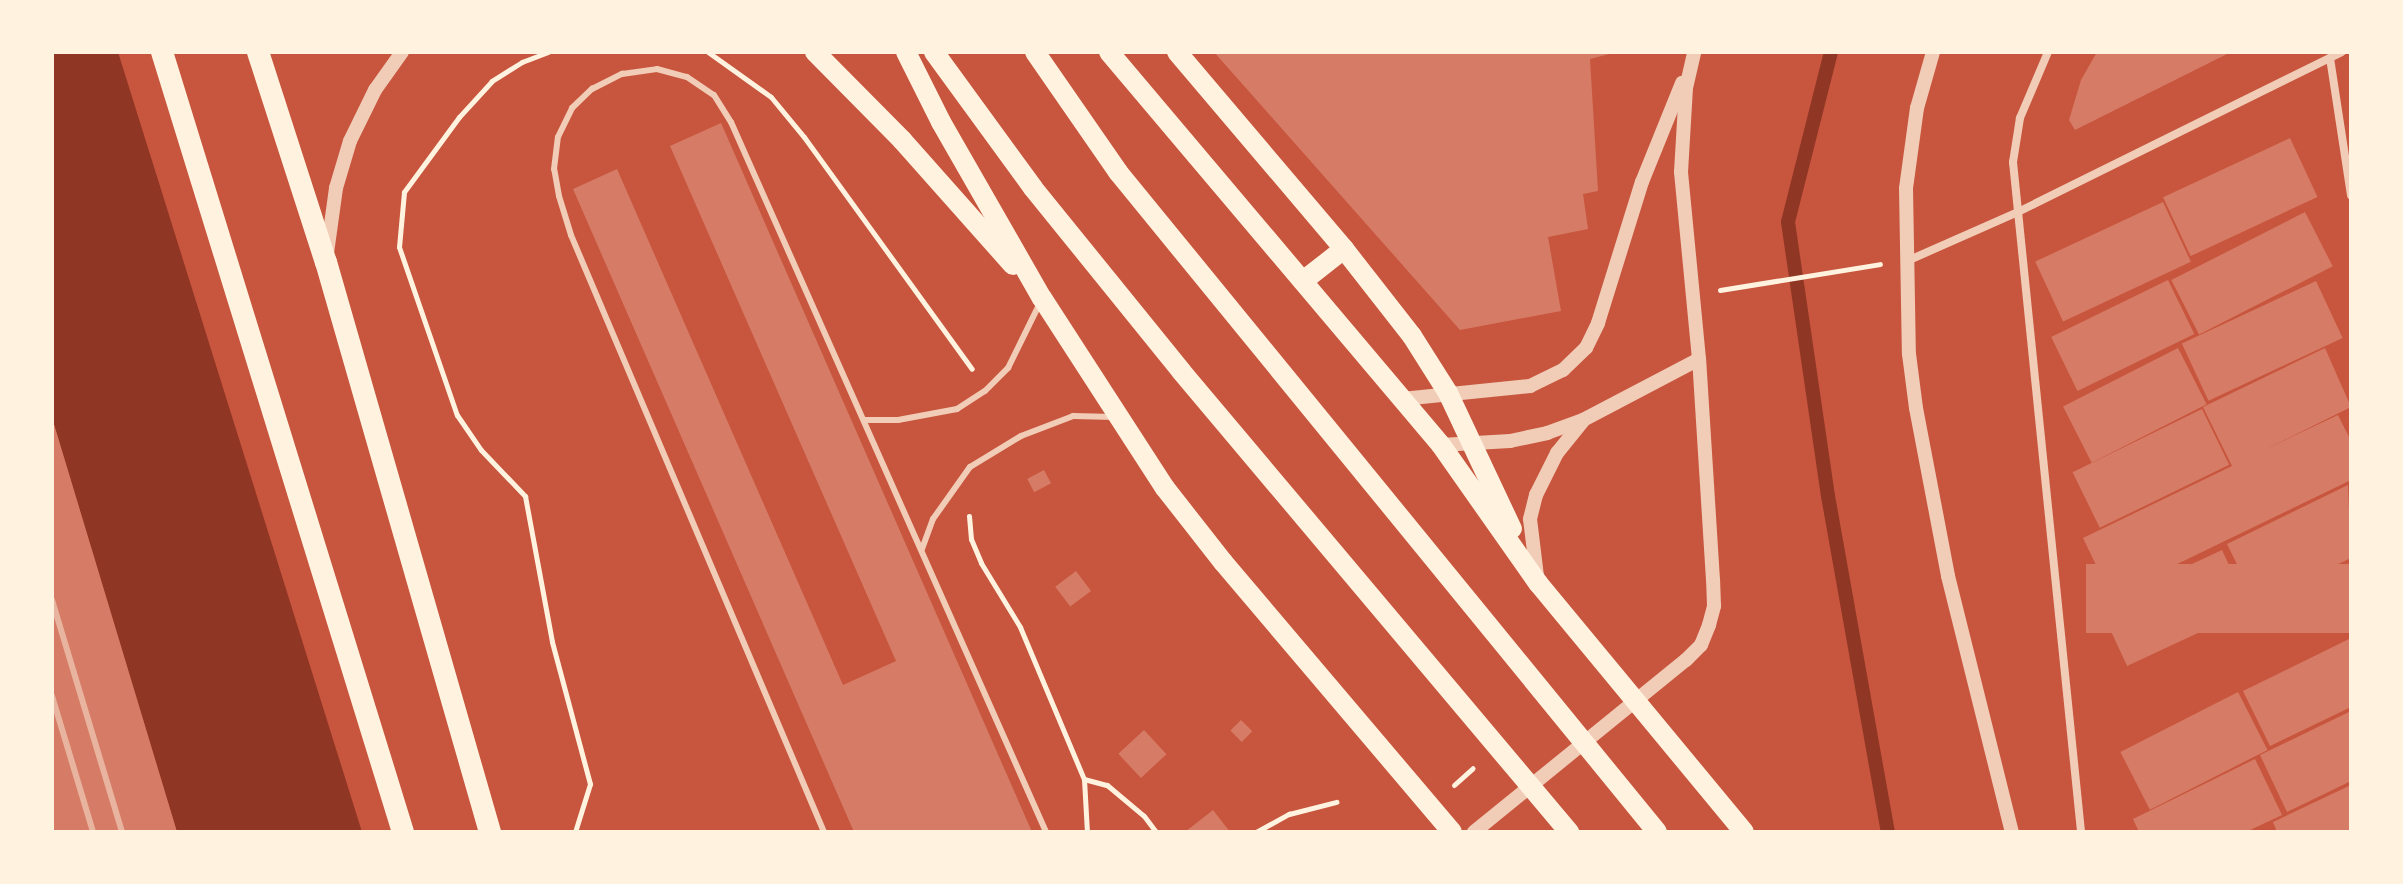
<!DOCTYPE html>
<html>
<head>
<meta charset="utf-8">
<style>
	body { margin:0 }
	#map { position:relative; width:2403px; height:884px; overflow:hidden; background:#c8553d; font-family:Poppins,sans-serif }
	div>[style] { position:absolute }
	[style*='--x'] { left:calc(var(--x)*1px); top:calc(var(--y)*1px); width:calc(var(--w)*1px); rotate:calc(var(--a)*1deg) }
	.water>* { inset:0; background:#8f3625 }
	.stream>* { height:14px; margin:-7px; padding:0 7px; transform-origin:7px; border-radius:7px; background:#8f3625 }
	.building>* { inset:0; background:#d67c66; transform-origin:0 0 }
	.path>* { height:5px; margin:-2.5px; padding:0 2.5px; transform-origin:2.5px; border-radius:2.5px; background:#fff3e0 }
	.service>* { height:6px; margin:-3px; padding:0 3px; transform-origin:3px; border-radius:3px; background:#f1ccb7 }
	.minor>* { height:8px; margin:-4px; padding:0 4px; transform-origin:4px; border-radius:4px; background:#f1ccb7 }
	.tertiary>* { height:14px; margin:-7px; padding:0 7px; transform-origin:7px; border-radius:7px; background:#f1ccb7 }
	.primary>* { height:20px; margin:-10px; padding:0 10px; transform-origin:10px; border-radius:10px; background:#fff3e0 }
	.trunk>* { height:22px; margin:-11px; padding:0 11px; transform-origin:11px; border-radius:11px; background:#fff3e0 }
	.rail>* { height:6px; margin:-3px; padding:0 3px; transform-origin:3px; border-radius:3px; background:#e9b49f }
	span { translate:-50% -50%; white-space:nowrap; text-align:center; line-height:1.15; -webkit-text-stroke:6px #fff3e0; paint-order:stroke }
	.frame { position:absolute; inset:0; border:54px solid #fff3e0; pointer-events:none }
</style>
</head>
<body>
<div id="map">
	<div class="water">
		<i style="clip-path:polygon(52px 52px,118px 52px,362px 832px,177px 832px,52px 418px)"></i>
	</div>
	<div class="stream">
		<i style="--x:1831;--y:52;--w:175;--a:104.2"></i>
		<i style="--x:1788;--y:222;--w:277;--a:81.7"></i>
		<i style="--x:1828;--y:496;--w:341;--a:79.9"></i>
	</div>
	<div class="building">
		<i style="clip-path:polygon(1214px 52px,1617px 52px,1590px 59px,1598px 191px,1583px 194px,1588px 229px,1548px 237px,1561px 311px,1460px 330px)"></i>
		<i style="clip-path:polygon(2097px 52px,2231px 52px,2075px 130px,2069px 120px,2081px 80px)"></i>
		<i style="clip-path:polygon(721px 123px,1032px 832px,854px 832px,573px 189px,617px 169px,843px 685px,896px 661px,670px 146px)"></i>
		<i style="left:2290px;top:138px;width:65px;height:140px;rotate:65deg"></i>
		<i style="left:2163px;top:202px;width:66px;height:141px;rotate:65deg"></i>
		<i style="left:2305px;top:212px;width:61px;height:150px;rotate:63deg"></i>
		<i style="left:2168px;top:280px;width:60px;height:130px;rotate:64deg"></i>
		<i style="left:2316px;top:281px;width:63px;height:148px;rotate:65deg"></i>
		<i style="left:2178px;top:348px;width:63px;height:129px;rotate:63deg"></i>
		<i style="clip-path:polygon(2325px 348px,2351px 407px,2264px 450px,2338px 415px,2351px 441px,2351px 480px,2111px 596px,2083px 538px,2232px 466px,2203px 407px)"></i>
		<i style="left:2202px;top:409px;width:62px;height:144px;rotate:64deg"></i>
		<i style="clip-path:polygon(52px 421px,53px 421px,177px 832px,52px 832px)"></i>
		<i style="left:1044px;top:470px;width:15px;height:19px;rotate:62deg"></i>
		<i style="clip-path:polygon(2348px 485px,2351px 558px,2256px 603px,2227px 544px)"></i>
		<i style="left:2222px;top:550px;width:65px;height:135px;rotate:65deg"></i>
		<i style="left:2351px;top:564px;width:69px;height:265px;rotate:90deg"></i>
		<i style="left:1076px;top:571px;width:25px;height:26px;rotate:53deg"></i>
		<i style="clip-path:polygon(2351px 638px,2351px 707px,2270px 746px,2243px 691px)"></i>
		<i style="left:2238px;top:692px;width:65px;height:132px;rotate:63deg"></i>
		<i style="clip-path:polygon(2351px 711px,2351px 781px,2287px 812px,2260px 755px)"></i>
		<i style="left:1241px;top:720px;width:16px;height:15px;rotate:45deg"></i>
		<i style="left:1144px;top:730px;width:33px;height:35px;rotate:47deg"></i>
		<i style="clip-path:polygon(2255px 759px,2282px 815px,2246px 832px,2139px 832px,2133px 819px)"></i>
		<i style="clip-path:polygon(2351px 785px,2351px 832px,2277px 832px,2273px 822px)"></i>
		<i style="clip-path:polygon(1213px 810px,1230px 832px,1185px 832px)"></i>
	</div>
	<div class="path">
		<i style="--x:548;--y:52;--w:28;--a:159"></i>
		<i style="--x:522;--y:62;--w:36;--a:148"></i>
		<i style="--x:492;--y:81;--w:49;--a:132.5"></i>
		<i style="--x:459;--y:117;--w:93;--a:126.3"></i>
		<i style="--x:404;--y:192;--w:55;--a:95.2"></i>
		<i style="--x:399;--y:247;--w:178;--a:71"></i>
		<i style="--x:457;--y:415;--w:42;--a:55.6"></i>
		<i style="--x:481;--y:450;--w:64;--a:46.3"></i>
		<i style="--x:525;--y:496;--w:148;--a:79.5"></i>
		<i style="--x:552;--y:642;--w:147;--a:75"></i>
		<i style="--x:590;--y:784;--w:50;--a:107.4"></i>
		<i style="--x:708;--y:52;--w:77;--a:35.5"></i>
		<i style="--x:771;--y:97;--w:52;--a:50.5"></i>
		<i style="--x:804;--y:137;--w:286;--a:54.1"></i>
		<i style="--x:1720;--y:290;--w:162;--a:-9.2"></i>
		<i style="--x:969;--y:516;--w:23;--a:85"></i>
		<i style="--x:971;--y:539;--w:26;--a:67"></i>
		<i style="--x:981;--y:563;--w:75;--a:58.6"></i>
		<i style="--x:1020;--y:627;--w:165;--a:67.2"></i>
		<i style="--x:1084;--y:779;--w:53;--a:86.8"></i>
		<i style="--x:1084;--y:779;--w:24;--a:15"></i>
		<i style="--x:1107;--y:785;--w:48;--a:40"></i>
		<i style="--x:1144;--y:816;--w:20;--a:53"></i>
		<i style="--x:1454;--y:785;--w:25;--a:-42"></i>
		<i style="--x:1256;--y:832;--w:38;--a:-29"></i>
		<i style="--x:1289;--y:814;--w:49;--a:-14.3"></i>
	</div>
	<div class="service">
		<i style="--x:864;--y:420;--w:34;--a:0"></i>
		<i style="--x:898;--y:420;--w:60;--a:-10.6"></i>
		<i style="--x:957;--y:409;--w:33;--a:-33"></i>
		<i style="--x:985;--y:391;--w:33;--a:-45"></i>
		<i style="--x:1008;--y:368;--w:70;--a:-63.8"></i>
		<i style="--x:922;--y:549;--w:32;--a:-70"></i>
		<i style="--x:933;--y:519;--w:64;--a:-54.6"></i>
		<i style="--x:970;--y:467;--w:60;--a:-31.3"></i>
		<i style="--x:1021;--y:436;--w:56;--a:-21"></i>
		<i style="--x:1073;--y:416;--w:41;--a:1.4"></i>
		<i style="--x:824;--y:832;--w:648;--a:-112.97"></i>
		<i style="--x:571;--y:235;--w:41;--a:-107.1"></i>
		<i style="--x:559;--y:196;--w:27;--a:-100"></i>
		<i style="--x:554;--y:169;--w:32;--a:-83"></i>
		<i style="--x:558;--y:137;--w:32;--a:-64"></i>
		<i style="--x:572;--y:108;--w:28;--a:-44"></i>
		<i style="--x:592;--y:89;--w:34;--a:-27"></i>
		<i style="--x:622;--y:74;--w:35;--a:-8"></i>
		<i style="--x:657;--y:69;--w:31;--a:15"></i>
		<i style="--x:687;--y:77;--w:32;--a:34"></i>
		<i style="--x:714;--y:95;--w:32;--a:58"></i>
		<i style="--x:731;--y:122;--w:777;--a:66.07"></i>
	</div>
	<div class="minor">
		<i style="--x:2048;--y:52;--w:72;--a:113"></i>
		<i style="--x:2020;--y:118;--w:45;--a:99"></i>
		<i style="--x:2013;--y:162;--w:673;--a:84.2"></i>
		<i style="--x:2330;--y:58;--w:139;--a:81.3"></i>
		<i style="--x:1907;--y:261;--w:121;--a:-23.8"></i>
		<i style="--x:2018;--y:212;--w:361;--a:-26.3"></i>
	</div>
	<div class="tertiary">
		<i style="--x:1933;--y:52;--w:58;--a:105.9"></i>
		<i style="--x:1917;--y:108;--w:81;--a:97.8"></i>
		<i style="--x:1906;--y:188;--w:166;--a:89"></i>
		<i style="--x:1909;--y:354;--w:54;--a:82.6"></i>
		<i style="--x:1916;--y:408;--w:171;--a:79.2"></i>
		<i style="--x:1948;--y:576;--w:264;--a:76"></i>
		<i style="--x:327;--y:253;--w:66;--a:-82.1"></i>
		<i style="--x:336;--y:188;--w:49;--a:-73.4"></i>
		<i style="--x:350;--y:141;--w:57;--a:-63.9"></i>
		<i style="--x:375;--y:90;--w:47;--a:-54.6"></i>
		<i style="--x:1402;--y:399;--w:129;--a:-5.8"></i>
		<i style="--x:1530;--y:386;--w:37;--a:-26"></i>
		<i style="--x:1563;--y:370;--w:32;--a:-44"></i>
		<i style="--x:1586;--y:348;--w:28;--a:-64"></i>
		<i style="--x:1598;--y:323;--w:148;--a:-72.7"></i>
		<i style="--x:1642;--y:182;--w:107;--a:-68"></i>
		<i style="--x:1441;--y:445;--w:69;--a:-3.3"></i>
		<i style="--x:1510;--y:441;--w:38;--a:-12"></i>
		<i style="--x:1547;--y:433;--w:38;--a:-20"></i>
		<i style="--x:1583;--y:420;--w:131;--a:-27.7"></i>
		<i style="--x:1537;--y:576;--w:57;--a:-97"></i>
		<i style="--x:1530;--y:519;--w:25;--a:-76"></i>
		<i style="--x:1536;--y:495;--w:47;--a:-63.4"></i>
		<i style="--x:1557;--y:453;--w:41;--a:-50.9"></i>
		<i style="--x:1474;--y:832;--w:273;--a:-39.1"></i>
		<i style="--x:1686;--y:660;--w:21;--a:-45"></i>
		<i style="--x:1701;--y:645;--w:22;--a:-68"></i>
		<i style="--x:1709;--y:625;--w:20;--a:-75"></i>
		<i style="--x:1714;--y:606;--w:26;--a:-92"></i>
		<i style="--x:1713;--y:580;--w:221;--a:-93.6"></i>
		<i style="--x:1699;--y:359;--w:188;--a:-95.5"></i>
		<i style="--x:1681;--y:172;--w:84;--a:-86.6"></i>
		<i style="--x:1686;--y:88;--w:37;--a:-77"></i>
	</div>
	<div class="primary">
		<i style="--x:815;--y:52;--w:124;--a:45.3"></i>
		<i style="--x:902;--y:140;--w:167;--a:48.4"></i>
		<i style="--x:906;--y:52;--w:78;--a:63.4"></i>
		<i style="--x:941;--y:122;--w:203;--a:60.2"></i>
		<i style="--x:1042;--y:298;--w:226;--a:57.1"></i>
		<i style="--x:1165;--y:488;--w:94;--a:51.9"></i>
		<i style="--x:1223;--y:562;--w:354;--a:49.7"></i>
		<i style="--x:934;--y:52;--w:168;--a:53.9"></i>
		<i style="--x:1033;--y:188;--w:235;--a:51"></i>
		<i style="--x:1181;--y:371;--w:603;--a:49.91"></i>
		<i style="--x:1035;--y:52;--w:146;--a:55.3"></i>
		<i style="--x:1118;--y:172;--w:852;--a:50.76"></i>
		<i style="--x:1109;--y:52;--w:514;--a:49.81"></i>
		<i style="--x:1441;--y:445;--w:169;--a:54.9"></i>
		<i style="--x:1538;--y:583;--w:323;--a:50.4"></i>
		<i style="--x:1177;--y:52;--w:258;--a:49.7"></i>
		<i style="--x:1344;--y:249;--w:110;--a:52"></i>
		<i style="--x:1412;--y:336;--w:67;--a:57.7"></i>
		<i style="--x:1448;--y:393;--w:150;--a:64.8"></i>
		<i style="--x:1303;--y:281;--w:52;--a:-38"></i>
	</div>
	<div class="trunk">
		<i style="--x:162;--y:52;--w:816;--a:72.83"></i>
		<i style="--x:258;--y:52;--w:221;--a:72.1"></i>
		<i style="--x:326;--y:262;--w:593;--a:73.95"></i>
	</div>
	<div class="rail">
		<i style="--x:52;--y:600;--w:242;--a:73.2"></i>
		<i style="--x:52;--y:696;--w:142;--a:73.2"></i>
	</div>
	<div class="frame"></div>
</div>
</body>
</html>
